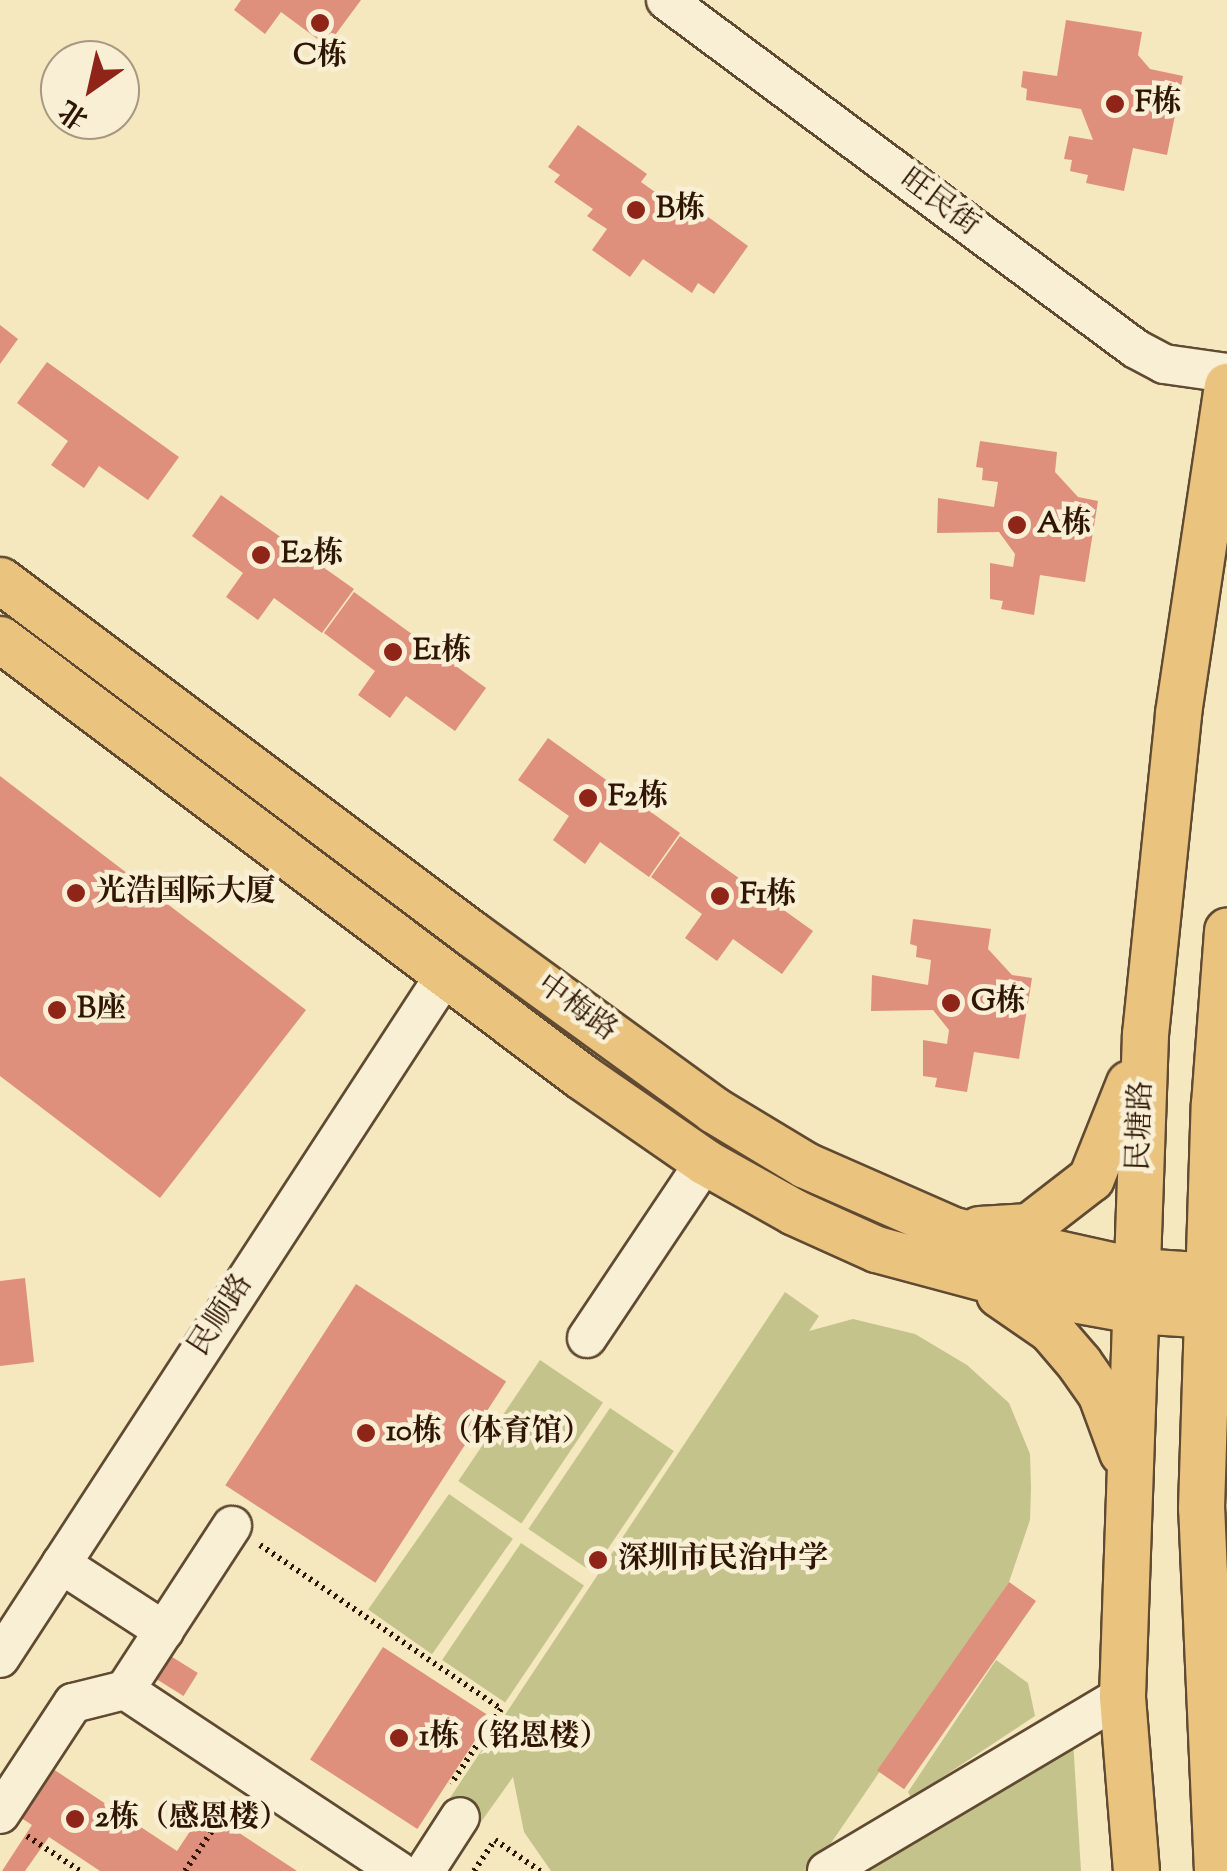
<!DOCTYPE html>
<html>
<head>
<meta charset="utf-8">
<style>
	body { margin:0 }
	#map { position:relative; width:1227px; height:1871px; overflow:hidden; background:#f5e7be; font-family:"Sorts Mill Goudy","Noto Serif SC",serif }
	div>[style] { position:absolute }
	[style*='--x'] { left:calc(var(--x)*1px); top:calc(var(--y)*1px); width:calc(var(--w)*1px); rotate:calc(var(--a)*1deg) }
	.green>* { inset:0; background:#c4c38c; transform-origin:0 0 }
	.building>* { inset:0; background:#de907d; transform-origin:0 0 }
	.path>* { height:6px; margin-top:-3px; transform-origin:0; background:repeating-linear-gradient(90deg,#2f1603 0 2.5px,transparent 0 7.5px) }
	.roads { filter:drop-shadow(2px 0 #604a32) drop-shadow(-2px 0 #604a32) drop-shadow(0 2px #604a32) drop-shadow(0 -2px #604a32) }
	.minor>* { height:38px; margin:-19px; padding:0 19px; transform-origin:19px; border-radius:19px; background:#f8efd5 }
	.major>* { height:45px; margin:-22.5px; padding:0 22.5px; transform-origin:22.5px; border-radius:22.5px; background:#eac47f }
	.dots>* { width:28px; height:28px; translate:-50% -50%; box-sizing:border-box; border:5px solid #f8efd5; border-radius:50% }
	span { translate:-50% -50%; white-space:nowrap; text-align:center; line-height:1.15; -webkit-text-stroke:9px #f8efd5; paint-order:stroke }
	.poi-label { font-size:30px; color:#2f1603; font-weight:700 }
	.left { translate:0 -50%; text-align:left }
	.street-label { font-size:30px; color:#2f1603 }
	.north { position:absolute; left:40px; top:40px; width:100px; height:100px; box-sizing:border-box; background:#f8efd5; border:2px solid #a89881; border-radius:50%; rotate:214deg; font-size:28px; font-weight:700; line-height:40px; text-align:center; color:#2f1603 }
	.north::after { content:''; display:block; margin:auto; width:35px; height:45px; background:#8f2418; clip-path:polygon(50% 0,100% 100%,50% 72%,0 100%) }
</style>
</head>
<body>
<div id="map">
	<div class="green">
		<i style="clip-path:polygon(785px 1292px,819px 1316px,809px 1331px,853px 1319px,915px 1334px,967px 1365px,1009px 1403px,1030px 1454px,1031px 1487px,1030px 1520px,1009px 1582px,812px 1871px,551px 1871px,524px 1832px,513px 1777px,476px 1829px,444px 1807px)"></i>
		<i style="left:540px;top:1360px;width:76px;height:146px;rotate:34deg"></i>
		<i style="left:610px;top:1408px;width:77px;height:146px;rotate:34deg"></i>
		<i style="left:449px;top:1494px;width:78px;height:141px;rotate:35deg"></i>
		<i style="left:521px;top:1543px;width:76px;height:141px;rotate:34deg"></i>
		<i style="clip-path:polygon(996px 1660px,1028px 1683px,1035px 1716px,911px 1798px,908px 1792px)"></i>
		<i style="clip-path:polygon(1073px 1740px,1081px 1871px,856px 1871px)"></i>
	</div>
	<div class="building">
		<i style="clip-path:polygon(241px 0,361px 0,327px 46px,281px 12px,265px 34px,234px 10px)"></i>
		<i style="clip-path:polygon(1066px 20px,1142px 32px,1138px 55px,1150px 69px,1183px 76px,1167px 155px,1133px 148px,1124px 191px,1086px 183px,1088px 175px,1070px 171px,1072px 160px,1064px 159px,1069px 136px,1093px 140px,1081px 109px,1026px 100px,1027px 89px,1021px 87px,1023px 71px,1057px 76px)"></i>
		<i style="clip-path:polygon(578px 125px,647px 174px,641px 182px,683px 212px,689px 203px,748px 246px,714px 294px,698px 283px,692px 293px,643px 259px,630px 277px,592px 250px,607px 229px,587px 216px,593px 209px,554px 182px,560px 175px,548px 167px)"></i>
		<i style="clip-path:polygon(0 325px,18px 339px,0 364px)"></i>
		<i style="clip-path:polygon(47px 362px,179px 457px,148px 500px,99px 466px,84px 488px,51px 465px,68px 441px,17px 403px)"></i>
		<i style="clip-path:polygon(980px 441px,1057px 452px,1055px 472px,1078px 497px,1098px 501px,1085px 582px,1040px 575px,1034px 615px,1001px 609px,1003px 601px,990px 599px,990px 563px,1013px 567px,1015px 554px,999px 532px,937px 533px,938px 498px,994px 507px,998px 482px,982px 480px,983px 468px,976px 467px)"></i>
		<i style="clip-path:polygon(221px 495px,354px 589px,322px 633px,274px 598px,258px 620px,226px 597px,243px 573px,192px 536px)"></i>
		<i style="clip-path:polygon(354px 592px,486px 688px,455px 731px,406px 696px,390px 718px,358px 695px,375px 671px,324px 633px)"></i>
		<i style="clip-path:polygon(548px 738px,680px 833px,649px 877px,600px 842px,585px 864px,553px 840px,569px 816px,518px 780px)"></i>
		<i style="clip-path:polygon(0 776px,306px 1010px,160px 1198px,0 1076px)"></i>
		<i style="clip-path:polygon(680px 836px,813px 931px,782px 974px,733px 939px,717px 961px,685px 938px,702px 914px,651px 877px)"></i>
		<i style="clip-path:polygon(913px 919px,991px 929px,988px 949px,1012px 975px,1032px 978px,1019px 1059px,974px 1052px,967px 1092px,935px 1087px,937px 1078px,923px 1076px,923px 1040px,947px 1044px,949px 1030px,933px 1010px,871px 1011px,872px 975px,928px 985px,931px 960px,916px 957px,917px 946px,910px 944px)"></i>
		<i style="clip-path:polygon(25px 1278px,34px 1362px,0 1366px,0 1281px)"></i>
		<i style="left:356px;top:1284px;width:179px;height:240px;rotate:33deg"></i>
		<i style="left:1009px;top:1582px;width:33px;height:230px;rotate:35deg"></i>
		<i style="left:383px;top:1647px;width:128px;height:134px;rotate:33deg"></i>
		<i style="left:169px;top:1655px;width:34px;height:27px;rotate:32deg"></i>
		<i style="clip-path:polygon(44px 1763px,177px 1851px,204px 1810px,297px 1871px,100px 1871px,49px 1837px,25px 1871px,2px 1871px,32px 1825px,12px 1812px)"></i>
	</div>
	<div class="path">
		<i style="--x:260;--y:1545;--w:292;--a:34.2"></i>
		<i style="--x:501;--y:1709;--w:90;--a:123.7"></i>
		<i style="--x:27;--y:1836;--w:64;--a:33.4"></i>
		<i style="--x:185;--y:1871;--w:84;--a:-56.1"></i>
		<i style="--x:474;--y:1871;--w:37;--a:-56"></i>
		<i style="--x:495;--y:1840;--w:55;--a:34.6"></i>
	</div>
	<div class="roads">
		<div class="minor">
			<i style="--x:666;--y:0;--w:585;--a:36.6"></i>
			<i style="--x:1136;--y:349;--w:32;--a:28"></i>
			<i style="--x:1164;--y:364;--w:64;--a:8.1"></i>
			<i style="--x:587;--y:1338;--w:212;--a:-56.2"></i>
			<i style="--x:61;--y:1564;--w:123;--a:33"></i>
			<i style="--x:0;--y:1658;--w:815;--a:-56.91"></i>
			<i style="--x:125;--y:1690;--w:328;--a:33.5"></i>
			<i style="--x:0;--y:1814;--w:133;--a:-56.7"></i>
			<i style="--x:73;--y:1703;--w:54;--a:-14"></i>
			<i style="--x:125;--y:1690;--w:196;--a:-56.9"></i>
			<i style="--x:425;--y:1871;--w:64;--a:-57.1"></i>
			<i style="--x:827;--y:1871;--w:343;--a:-30.7"></i>
		</div>
		<div class="major">
			<i style="--x:0;--y:580;--w:590;--a:36.87"></i>
			<i style="--x:472;--y:934;--w:299;--a:36"></i>
			<i style="--x:714;--y:1110;--w:106;--a:31.1"></i>
			<i style="--x:805;--y:1165;--w:162;--a:23.7"></i>
			<i style="--x:953;--y:1230;--w:189;--a:12.5"></i>
			<i style="--x:1138;--y:1271;--w:89;--a:3.9"></i>
			<i style="--x:0;--y:639;--w:727;--a:36.95"></i>
			<i style="--x:581;--y:1076;--w:151;--a:34.7"></i>
			<i style="--x:705;--y:1162;--w:102;--a:29.3"></i>
			<i style="--x:794;--y:1212;--w:90;--a:24.3"></i>
			<i style="--x:876;--y:1249;--w:170;--a:15"></i>
			<i style="--x:1040;--y:1293;--w:96;--a:10.3"></i>
			<i style="--x:1134;--y:1310;--w:93;--a:3.7"></i>
			<i style="--x:979;--y:1229;--w:50;--a:-3.4"></i>
			<i style="--x:1029;--y:1226;--w:78;--a:-37.7"></i>
			<i style="--x:1091;--y:1178;--w:102;--a:-68.2"></i>
			<i style="--x:999;--y:1294;--w:62;--a:34.5"></i>
			<i style="--x:1050;--y:1329;--w:45;--a:49.5"></i>
			<i style="--x:1079;--y:1363;--w:39;--a:55"></i>
			<i style="--x:1101;--y:1395;--w:61;--a:69.8"></i>
			<i style="--x:1136;--y:1871;--w:176;--a:-94.6"></i>
			<i style="--x:1122;--y:1696;--w:662;--a:-88.01"></i>
			<i style="--x:1145;--y:1034;--w:323;--a:-84.1"></i>
			<i style="--x:1178;--y:713;--w:331;--a:-81.5"></i>
			<i style="--x:1217;--y:1871;--w:363;--a:-92.5"></i>
			<i style="--x:1201;--y:1508;--w:404;--a:-88.2"></i>
			<i style="--x:1214;--y:1104;--w:174;--a:-85.7"></i>
		</div>
	</div>
	<div class="dots">
		<i style="left:320px;top:23px;background:#8f2418"></i>
		<i style="left:1115px;top:104px;background:#8f2418"></i>
		<i style="left:636px;top:210px;background:#8f2418"></i>
		<i style="left:1017px;top:525px;background:#8f2418"></i>
		<i style="left:261px;top:555px;background:#8f2418"></i>
		<i style="left:393px;top:652px;background:#8f2418"></i>
		<i style="left:588px;top:798px;background:#8f2418"></i>
		<i style="left:76px;top:893px;background:#8f2418"></i>
		<i style="left:720px;top:896px;background:#8f2418"></i>
		<i style="left:951px;top:1003px;background:#8f2418"></i>
		<i style="left:57px;top:1010px;background:#8f2418"></i>
		<i style="left:366px;top:1433px;background:#8f2418"></i>
		<i style="left:598px;top:1560px;background:#8f2418"></i>
		<i style="left:399px;top:1738px;background:#8f2418"></i>
		<i style="left:75px;top:1819px;background:#8f2418"></i>
	</div>
	<div class="poi-label">
		<span style="left:320px;top:57px">C栋</span>
		<span class="left" style="left:1135px;top:104px">F栋</span>
		<span class="left" style="left:656px;top:210px">B栋</span>
		<span class="left" style="left:1037px;top:525px">A栋</span>
		<span class="left" style="left:281px;top:555px">E2栋</span>
		<span class="left" style="left:413px;top:652px">E1栋</span>
		<span class="left" style="left:608px;top:798px">F2栋</span>
		<span class="left" style="left:96px;top:893px">光浩国际大厦</span>
		<span class="left" style="left:740px;top:896px">F1栋</span>
		<span class="left" style="left:971px;top:1003px">G栋</span>
		<span class="left" style="left:77px;top:1010px">B座</span>
		<span class="left" style="left:386px;top:1433px">10栋（体育馆）</span>
		<span class="left" style="left:618px;top:1560px">深圳市民治中学</span>
		<span class="left" style="left:419px;top:1738px">1栋（铭恩楼）</span>
		<span class="left" style="left:95px;top:1819px">2栋（感恩楼）</span>
	</div>
	<div class="street-label">
		<span style="left:939px;top:204px;rotate:37deg">旺民街</span>
		<span style="left:576px;top:1009px;rotate:36deg">中梅路</span>
		<span style="left:1142px;top:1126px;rotate:-88deg">民塘路</span>
		<span style="left:222px;top:1316px;rotate:-57deg">民顺路</span>
	</div>
	<div class="north">北</div>
</div>
</body>
</html>
